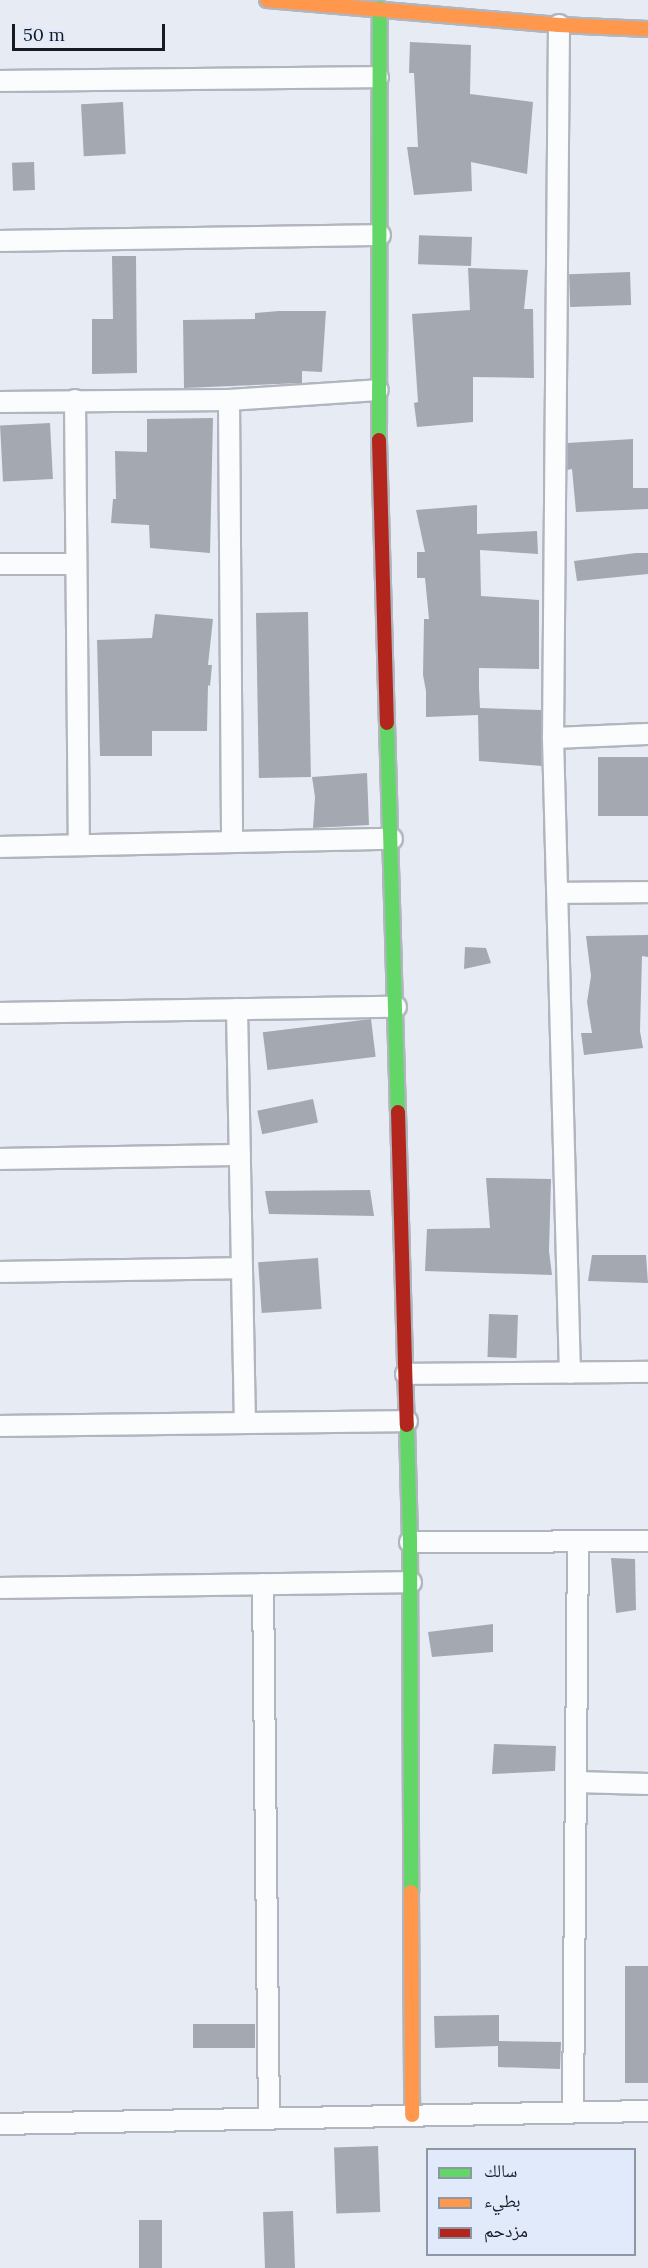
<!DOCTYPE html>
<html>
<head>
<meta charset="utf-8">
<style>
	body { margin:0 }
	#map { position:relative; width:648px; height:2268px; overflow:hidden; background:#e7ebf4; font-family:Lora,"Noto Naskh Arabic",serif }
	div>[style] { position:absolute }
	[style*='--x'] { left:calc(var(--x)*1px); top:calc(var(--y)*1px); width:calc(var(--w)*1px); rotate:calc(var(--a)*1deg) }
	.building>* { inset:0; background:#a4a9b1; transform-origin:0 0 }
	.roads { filter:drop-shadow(2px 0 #b1b6be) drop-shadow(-2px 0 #b1b6be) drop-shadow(0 2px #b1b6be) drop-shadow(0 -2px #b1b6be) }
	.street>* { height:20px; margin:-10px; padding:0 10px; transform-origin:10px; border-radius:10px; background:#fbfcfd }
	.fast>* { height:14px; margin:-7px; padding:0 7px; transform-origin:7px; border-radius:7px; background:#63d668 }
	.slow>* { height:14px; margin:-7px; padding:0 7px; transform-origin:7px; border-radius:7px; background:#ff974d }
	.jam>* { height:14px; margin:-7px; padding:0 7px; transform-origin:7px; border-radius:7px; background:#b3261e }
	span { translate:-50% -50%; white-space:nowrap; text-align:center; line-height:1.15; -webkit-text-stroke:5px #e1eafa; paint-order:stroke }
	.legend { position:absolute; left:426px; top:2148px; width:210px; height:108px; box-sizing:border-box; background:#e1eafa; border:2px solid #8f97a4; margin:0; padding:8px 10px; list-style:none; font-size:18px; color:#151a23 }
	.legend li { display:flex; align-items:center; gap:12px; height:30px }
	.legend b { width:30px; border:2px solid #8f97a4 }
	.scale { position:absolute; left:12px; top:24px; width:153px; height:27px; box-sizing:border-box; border:3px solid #151a23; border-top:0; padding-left:8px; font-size:18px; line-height:21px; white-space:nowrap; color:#151a23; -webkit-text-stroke:4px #e1eafa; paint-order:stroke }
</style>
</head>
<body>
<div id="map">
	<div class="building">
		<i style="clip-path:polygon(410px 42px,471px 45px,470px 94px,533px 102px,527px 174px,471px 162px,472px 191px,414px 195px,407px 147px,418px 147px,414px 73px,409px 73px)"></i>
		<i style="left:123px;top:102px;width:52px;height:42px;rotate:87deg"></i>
		<i style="left:34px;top:162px;width:28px;height:22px;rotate:88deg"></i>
		<i style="left:472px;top:237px;width:29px;height:53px;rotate:92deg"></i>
		<i style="clip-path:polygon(112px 256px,136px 256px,137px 373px,92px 374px,92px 319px,113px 319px)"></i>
		<i style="clip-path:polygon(468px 268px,528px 270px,524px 309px,533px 309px,534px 378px,473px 377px,473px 422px,417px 427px,414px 403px,418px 402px,412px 314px,470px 310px)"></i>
		<i style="left:630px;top:272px;width:33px;height:61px;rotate:88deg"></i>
		<i style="clip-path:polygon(279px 311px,326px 311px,322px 372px,302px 371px,302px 383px,184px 388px,183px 320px,255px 319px,255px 313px)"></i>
		<i style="clip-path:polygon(213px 418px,210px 553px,150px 548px,149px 525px,111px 523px,113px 499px,116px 499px,115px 451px,147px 452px,147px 419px)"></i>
		<i style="left:50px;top:423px;width:56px;height:50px;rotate:87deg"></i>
		<i style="clip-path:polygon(633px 439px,633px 488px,648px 488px,648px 509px,576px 512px,572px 469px,567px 470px,567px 443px)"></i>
		<i style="clip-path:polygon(477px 505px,477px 534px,537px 531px,538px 554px,480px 550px,481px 596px,539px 600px,539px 669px,479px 668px,479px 688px,480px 708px,541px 710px,542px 766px,479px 761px,478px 715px,426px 717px,426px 691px,423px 675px,424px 619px,429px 619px,425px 578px,417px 578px,417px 552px,425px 552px,416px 510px)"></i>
		<i style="clip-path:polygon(636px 553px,648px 553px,648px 574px,577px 581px,574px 561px)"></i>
		<i style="left:308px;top:612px;width:165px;height:52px;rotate:89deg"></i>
		<i style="clip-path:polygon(155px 614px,213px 619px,208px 665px,212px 665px,210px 686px,208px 685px,207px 731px,152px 731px,152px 756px,100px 756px,97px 640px,152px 638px)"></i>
		<i style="left:648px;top:757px;width:59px;height:50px;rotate:90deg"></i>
		<i style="clip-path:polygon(367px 773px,369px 825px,313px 828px,315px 797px,312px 777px)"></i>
		<i style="clip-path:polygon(648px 935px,648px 957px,642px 956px,640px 1031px,643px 1048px,584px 1055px,581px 1033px,592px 1033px,587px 1002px,591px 976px,586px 936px)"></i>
		<i style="clip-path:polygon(465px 947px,486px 948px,491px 963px,464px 969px)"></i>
		<i style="left:371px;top:1019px;width:38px;height:109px;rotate:83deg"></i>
		<i style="left:313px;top:1099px;width:24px;height:57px;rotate:78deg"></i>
		<i style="clip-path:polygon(486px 1178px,551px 1179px,549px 1251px,552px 1275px,425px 1271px,427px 1229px,490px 1228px)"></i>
		<i style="clip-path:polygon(370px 1190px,374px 1216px,269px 1214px,265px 1191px)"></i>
		<i style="clip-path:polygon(592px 1255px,646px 1255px,648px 1283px,588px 1281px)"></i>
		<i style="left:318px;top:1258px;width:51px;height:60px;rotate:86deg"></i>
		<i style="left:489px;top:1314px;width:29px;height:43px;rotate:2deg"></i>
		<i style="clip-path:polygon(611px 1558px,635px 1559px,636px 1610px,616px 1613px)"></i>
		<i style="clip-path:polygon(493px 1624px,493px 1652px,432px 1657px,428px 1632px)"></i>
		<i style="clip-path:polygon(494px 1744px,556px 1746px,555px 1771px,492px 1774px)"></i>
		<i style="left:648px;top:1966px;width:117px;height:23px;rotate:90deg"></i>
		<i style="clip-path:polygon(499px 2015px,499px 2041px,561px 2042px,560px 2069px,498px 2067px,498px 2046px,435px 2048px,434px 2016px)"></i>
		<i style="left:255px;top:2024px;width:24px;height:62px;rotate:90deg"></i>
		<i style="left:378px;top:2146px;width:66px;height:44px;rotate:88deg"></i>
		<i style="left:293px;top:2211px;width:57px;height:30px;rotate:88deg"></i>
		<i style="left:139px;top:2220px;width:23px;height:48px"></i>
	</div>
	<div class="roads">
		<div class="street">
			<i style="--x:559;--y:25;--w:713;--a:90.48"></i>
			<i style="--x:553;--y:738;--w:635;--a:88.47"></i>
			<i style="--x:0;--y:81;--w:378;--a:-0.6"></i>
			<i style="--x:0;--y:241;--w:380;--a:-0.9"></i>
			<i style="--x:75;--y:400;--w:445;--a:89.5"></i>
			<i style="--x:229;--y:400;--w:442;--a:89.6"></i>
			<i style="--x:0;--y:402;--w:229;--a:-0.5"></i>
			<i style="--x:229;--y:400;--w:149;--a:-3.8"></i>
			<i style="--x:0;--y:564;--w:76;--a:0"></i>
			<i style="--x:553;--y:738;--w:95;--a:-2.4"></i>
			<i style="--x:0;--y:847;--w:392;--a:-1.2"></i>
			<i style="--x:558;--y:893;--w:90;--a:-0.6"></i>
			<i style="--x:237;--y:1009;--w:414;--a:88.9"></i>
			<i style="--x:0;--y:1013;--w:396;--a:-0.9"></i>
			<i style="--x:0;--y:1159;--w:240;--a:-1"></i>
			<i style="--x:0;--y:1272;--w:242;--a:-0.9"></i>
			<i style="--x:406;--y:1374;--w:242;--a:-0.5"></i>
			<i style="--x:0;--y:1426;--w:407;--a:-0.7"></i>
			<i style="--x:410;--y:1542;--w:238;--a:-0.2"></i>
			<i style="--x:263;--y:1584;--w:534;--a:89.36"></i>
			<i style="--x:0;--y:1588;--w:411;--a:-0.8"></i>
			<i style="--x:576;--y:1782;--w:72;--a:1.6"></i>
			<i style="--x:573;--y:2112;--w:571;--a:-89.5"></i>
			<i style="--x:0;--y:2124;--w:648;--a:-1.15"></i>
		</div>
		<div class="fast">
			<i style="--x:379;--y:440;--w:432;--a:-89.9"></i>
			<i style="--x:387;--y:723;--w:389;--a:88.4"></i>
			<i style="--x:407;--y:1425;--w:117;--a:88.5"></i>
			<i style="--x:410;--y:1542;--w:350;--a:89.8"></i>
		</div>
		<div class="slow">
			<i style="--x:267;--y:0;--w:293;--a:4.9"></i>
			<i style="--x:559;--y:25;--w:89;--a:2.6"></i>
			<i style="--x:411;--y:1892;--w:223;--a:89.7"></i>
		</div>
		<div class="jam">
			<i style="--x:379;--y:440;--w:283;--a:88.4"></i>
			<i style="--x:398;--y:1112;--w:313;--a:88.4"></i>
		</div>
	</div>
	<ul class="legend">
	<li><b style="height:8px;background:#63d668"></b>سالك</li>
	<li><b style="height:8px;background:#ff974d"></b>بطيء</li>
	<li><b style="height:8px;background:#b3261e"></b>مزدحم</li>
	</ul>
	<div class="scale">50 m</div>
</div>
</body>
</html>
